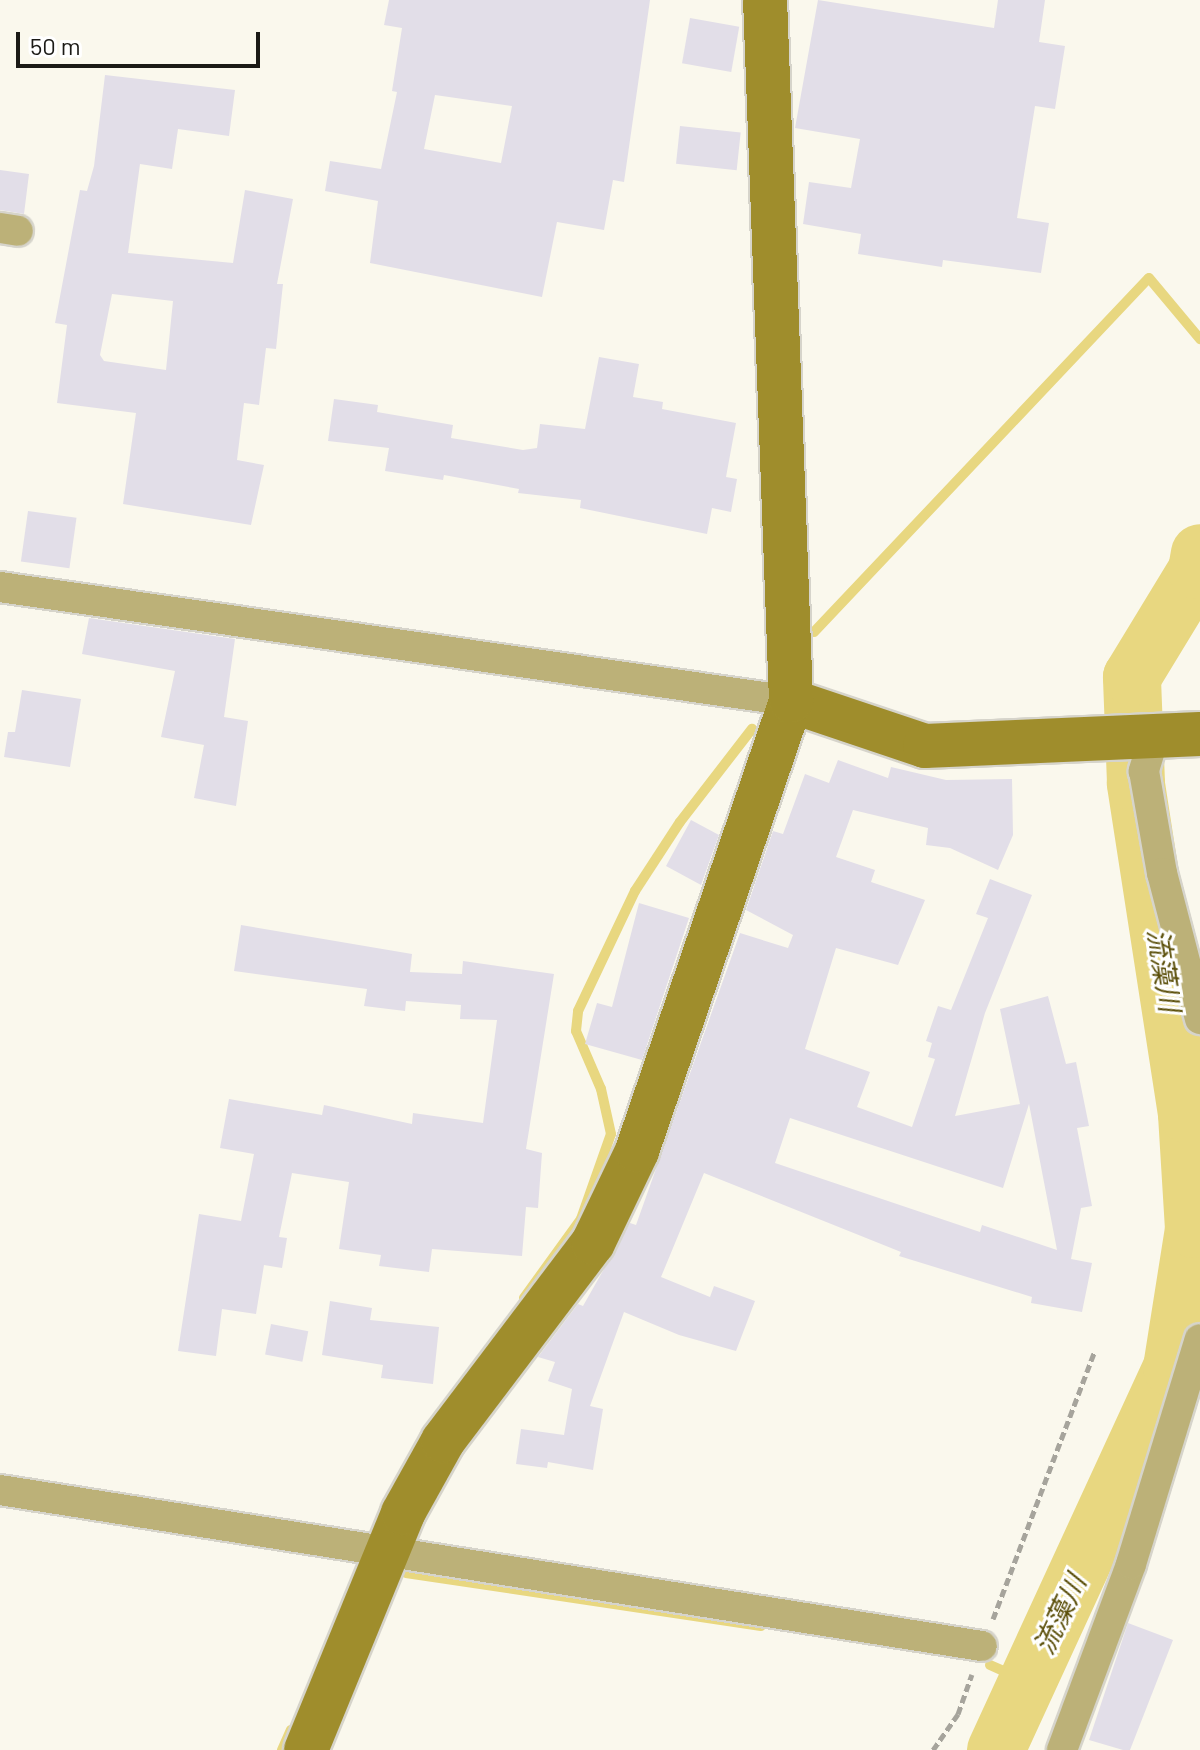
<!DOCTYPE html>
<html>
<head>
<meta charset="utf-8">
<style>
	body { margin:0 }
	#map { position:relative; width:1200px; height:1750px; overflow:hidden; background:#faf8ed; font-family:Barlow,"Noto Sans JP",sans-serif }
	div>[style] { position:absolute }
	[style*='--x'] { left:calc(var(--x)*1px); top:calc(var(--y)*1px); width:calc(var(--w)*1px); rotate:calc(var(--a)*1deg) }
	.stream>* { height:10px; margin:-5px; padding:0 5px; transform-origin:5px; border-radius:5px; background:#e8d780 }
	.river>* { height:58px; margin:-29px; padding:0 29px; transform-origin:29px; border-radius:29px; background:#e8d780 }
	.building>* { inset:0; background:#e2dee8; transform-origin:0 0 }
	.path>* { height:5px; margin-top:-2.5px; transform-origin:0; background:repeating-linear-gradient(90deg,#a6a49c 0 8px,transparent 0 12px) }
	.roads { filter:drop-shadow(2px 0 #d6d4cb) drop-shadow(-2px 0 #d6d4cb) drop-shadow(0 2px #d6d4cb) drop-shadow(0 -2px #d6d4cb) }
	.street>* { height:30px; margin:-15px; padding:0 15px; transform-origin:15px; border-radius:15px; background:#bcb178 }
	.secondary>* { height:44px; margin:-22px; padding:0 22px; transform-origin:22px; border-radius:22px; background:#9f8d2c }
	span { translate:-50% -50%; white-space:nowrap; text-align:center; line-height:1.15; -webkit-text-stroke:6px #fff; paint-order:stroke }
	.water-label { font-size:28px; color:#5c500b; font-style:italic }
	.scale { position:absolute; left:16px; top:32px; width:244px; height:36px; box-sizing:border-box; border:4px solid #1b1a16; border-top:0; padding-left:10px; font-size:24px; line-height:28px; white-space:nowrap; color:#1b1a16; -webkit-text-stroke:6px #fff; paint-order:stroke }
</style>
</head>
<body>
<div id="map">
	<div class="stream">
		<i style="--x:814;--y:632;--w:487;--a:-46.6"></i>
		<i style="--x:1149;--y:278;--w:80;--a:50.1"></i>
		<i style="--x:524;--y:1298;--w:97;--a:-54.2"></i>
		<i style="--x:581;--y:1219;--w:90;--a:-70.6"></i>
		<i style="--x:611;--y:1134;--w:46;--a:-102.5"></i>
		<i style="--x:601;--y:1089;--w:63;--a:-113.3"></i>
		<i style="--x:576;--y:1031;--w:20;--a:-84"></i>
		<i style="--x:578;--y:1011;--w:133;--a:-64.6"></i>
		<i style="--x:635;--y:891;--w:82;--a:-56.9"></i>
		<i style="--x:680;--y:822;--w:118;--a:-52.3"></i>
		<i style="--x:406;--y:1573;--w:359;--a:8.5"></i>
		<i style="--x:990;--y:1665;--w:17;--a:24"></i>
		<i style="--x:1006;--y:1672;--w:28;--a:64"></i>
		<i style="--x:282;--y:1750;--w:22;--a:-66"></i>
	</div>
	<div class="river">
		<i style="--x:996;--y:1750;--w:421;--a:-65.3"></i>
		<i style="--x:1172;--y:1368;--w:141;--a:-81"></i>
		<i style="--x:1194;--y:1229;--w:115;--a:-93.5"></i>
		<i style="--x:1187;--y:1114;--w:335;--a:-98.8"></i>
		<i style="--x:1136;--y:783;--w:106;--a:-92.2"></i>
		<i style="--x:1132;--y:677;--w:125;--a:-58.7"></i>
		<i style="--x:1197;--y:570;--w:17;--a:-80"></i>
	</div>
	<div class="building">
		<i style="clip-path:polygon(evenodd,389px 0,650px 0,624px 182px,613px 180px,604px 230px,557px 222px,542px 297px,370px 263px,378px 201px,325px 191px,330px 161px,381px 169px,397px 92px,392px 91px,402px 28px,384px 25px,389px 0,435px 95px,512px 106px,501px 163px,424px 149px,435px 95px)"></i>
		<i style="clip-path:polygon(818px 0,994px 28px,998px 0,1045px 0,1039px 42px,1065px 46px,1055px 109px,1035px 106px,1017px 218px,1049px 223px,1041px 273px,943px 260px,942px 267px,858px 254px,861px 234px,803px 224px,809px 182px,851px 188px,860px 139px,795px 128px)"></i>
		<i style="left:690px;top:18px;width:50px;height:46px;rotate:10deg"></i>
		<i style="clip-path:polygon(evenodd,105px 75px,235px 90px,229px 136px,178px 129px,172px 169px,140px 164px,128px 253px,233px 263px,245px 190px,293px 199px,277px 284px,283px 284px,276px 349px,266px 348px,259px 405px,244px 403px,237px 460px,264px 465px,251px 525px,123px 504px,136px 413px,57px 403px,67px 325px,55px 323px,80px 190px,87px 191px,94px 166px,105px 75px,112px 294px,173px 301px,166px 370px,104px 361px,100px 355px,112px 294px)"></i>
		<i style="left:680px;top:126px;width:61px;height:38px;rotate:6deg"></i>
		<i style="clip-path:polygon(0 170px,29px 174px,24px 214px,0 210px)"></i>
		<i style="clip-path:polygon(599px 357px,639px 364px,633px 397px,663px 402px,662px 409px,736px 423px,726px 477px,737px 479px,731px 512px,712px 508px,707px 534px,580px 508px,581px 500px,518px 493px,519px 489px,444px 475px,443px 480px,385px 471px,389px 448px,328px 441px,334px 399px,378px 405px,377px 412px,453px 425px,451px 438px,523px 450px,537px 448px,540px 424px,585px 429px)"></i>
		<i style="left:28px;top:511px;width:49px;height:51px;rotate:8deg"></i>
		<i style="clip-path:polygon(89px 618px,235px 639px,224px 717px,248px 721px,236px 806px,194px 798px,204px 745px,161px 737px,175px 671px,82px 654px)"></i>
		<i style="clip-path:polygon(22px 690px,81px 699px,70px 767px,4px 757px,8px 732px,15px 732px)"></i>
		<i style="clip-path:polygon(evenodd,838px 760px,888px 778px,891px 767px,946px 780px,1012px 779px,1013px 835px,998px 870px,950px 848px,926px 845px,928px 828px,853px 810px,836px 857px,875px 870px,871px 882px,925px 900px,898px 965px,836px 948px,805px 1049px,870px 1072px,857px 1107px,912px 1127px,935px 1059px,928px 1057px,932px 1043px,926px 1041px,938px 1006px,951px 1010px,988px 918px,976px 914px,990px 879px,1032px 895px,985px 1013px,955px 1116px,1020px 1104px,1000px 1009px,1048px 996px,1066px 1064px,1076px 1062px,1089px 1126px,1077px 1128px,1092px 1206px,1081px 1208px,1071px 1259px,1092px 1263px,1082px 1312px,1031px 1303px,1032px 1297px,899px 1256px,901px 1252px,704px 1173px,661px 1277px,710px 1297px,714px 1286px,755px 1301px,736px 1351px,679px 1335px,624px 1312px,590px 1406px,603px 1409px,593px 1470px,548px 1462px,547px 1468px,516px 1464px,521px 1429px,564px 1435px,572px 1389px,548px 1381px,555px 1362px,538px 1357px,578px 1304px,583px 1306px,630px 1223px,636px 1225px,740px 933px,788px 948px,793px 935px,746px 910px,773px 831px,783px 834px,805px 774px,829px 783px,838px 760px,1029px 1104px,1057px 1250px,982px 1225px,980px 1232px,775px 1163px,790px 1118px,1003px 1188px,1029px 1104px)"></i>
		<i style="clip-path:polygon(691px 820px,719px 835px,701px 885px,666px 866px)"></i>
		<i style="clip-path:polygon(639px 903px,689px 918px,642px 1060px,585px 1044px,597px 1003px,612px 1007px)"></i>
		<i style="clip-path:polygon(241px 925px,412px 954px,410px 972px,462px 974px,463px 961px,554px 974px,526px 1149px,542px 1153px,538px 1208px,526px 1207px,522px 1256px,432px 1249px,429px 1272px,379px 1266px,381px 1255px,339px 1249px,349px 1182px,292px 1173px,279px 1237px,287px 1238px,282px 1268px,264px 1265px,256px 1314px,222px 1309px,216px 1356px,178px 1351px,199px 1214px,241px 1221px,254px 1154px,220px 1148px,229px 1099px,322px 1115px,324px 1105px,412px 1124px,413px 1113px,483px 1123px,497px 1020px,460px 1019px,461px 1005px,406px 1001px,405px 1011px,364px 1006px,367px 989px,234px 971px)"></i>
		<i style="clip-path:polygon(330px 1301px,372px 1308px,370px 1320px,439px 1327px,433px 1384px,381px 1378px,383px 1365px,322px 1355px)"></i>
		<i style="left:271px;top:1324px;width:38px;height:31px;rotate:11deg"></i>
		<i style="clip-path:polygon(1128px 1623px,1173px 1640px,1130px 1750px,1123px 1750px,1089px 1740px)"></i>
	</div>
	<div class="path">
		<i style="--x:993;--y:1619;--w:287;--a:-69.2"></i>
		<i style="--x:933;--y:1750;--w:44;--a:-55.2"></i>
		<i style="--x:958;--y:1714;--w:42;--a:-70.7"></i>
	</div>
	<div class="roads">
		<div class="street">
			<i style="--x:0;--y:228;--w:18;--a:9"></i>
			<i style="--x:0;--y:587;--w:799;--a:8.2"></i>
			<i style="--x:1155;--y:734;--w:39;--a:107"></i>
			<i style="--x:1144;--y:771;--w:104;--a:80"></i>
			<i style="--x:1162;--y:873;--w:151;--a:75.4"></i>
			<i style="--x:0;--y:1490;--w:994;--a:9.03"></i>
			<i style="--x:1062;--y:1750;--w:198;--a:-69.6"></i>
			<i style="--x:1131;--y:1564;--w:235;--a:-73"></i>
		</div>
		<div class="secondary">
			<i style="--x:791;--y:701;--w:141;--a:18.6"></i>
			<i style="--x:925;--y:746;--w:275;--a:-2.5"></i>
			<i style="--x:306;--y:1750;--w:256;--a:-67.7"></i>
			<i style="--x:403;--y:1513;--w:82;--a:-60.9"></i>
			<i style="--x:443;--y:1441;--w:248;--a:-52.9"></i>
			<i style="--x:593;--y:1243;--w:102;--a:-64.4"></i>
			<i style="--x:637;--y:1151;--w:476;--a:-71.1"></i>
			<i style="--x:791;--y:701;--w:701;--a:-92.12"></i>
		</div>
	</div>
	<div class="water-label">
		<span style="left:1165px;top:970px;rotate:81deg">流藻川</span>
		<span style="left:1059px;top:1614px;rotate:-65deg">流藻川</span>
	</div>
	<div class="scale">50 m</div>
</div>
</body>
</html>
